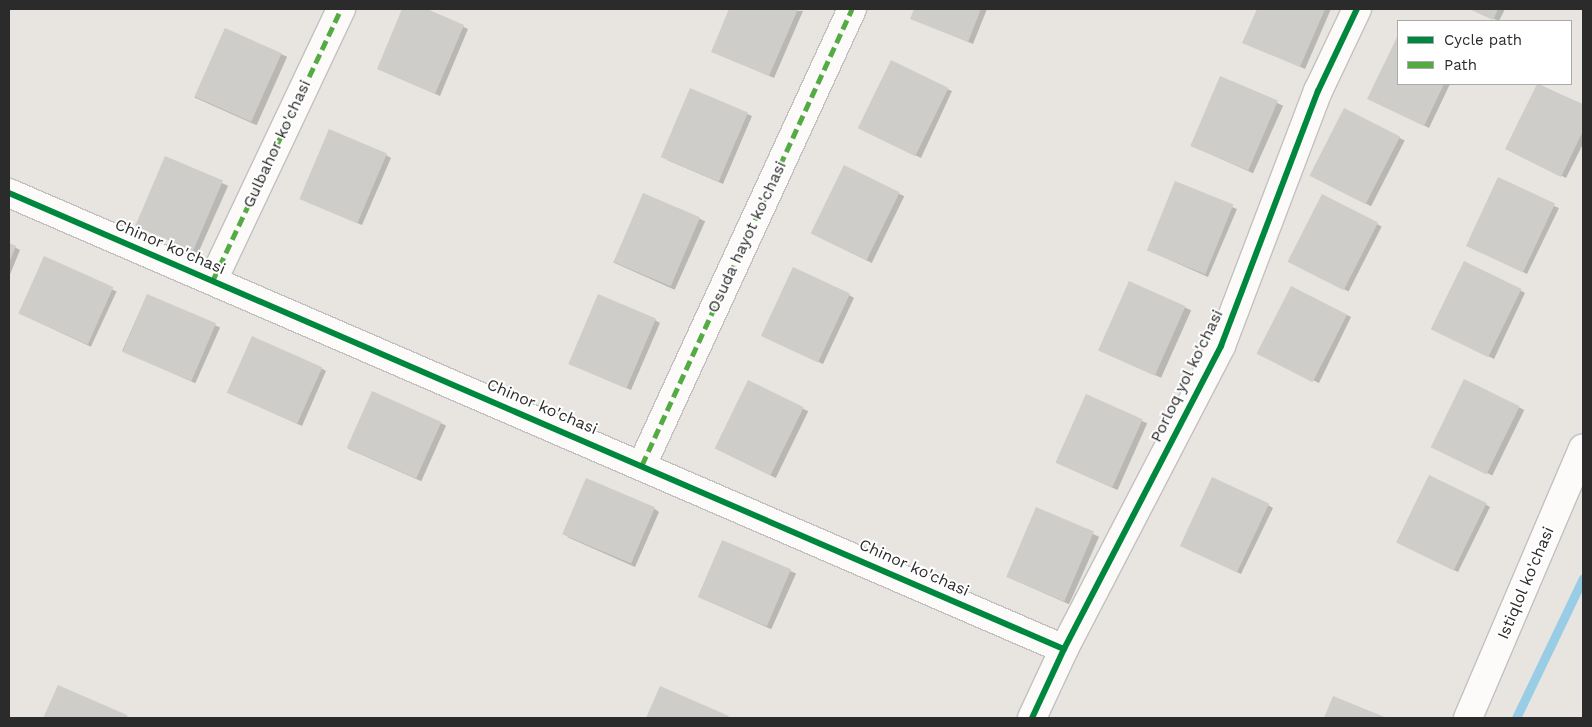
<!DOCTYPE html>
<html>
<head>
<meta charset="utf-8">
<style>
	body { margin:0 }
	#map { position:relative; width:1592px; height:727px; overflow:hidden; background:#e8e5e1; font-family:"Work Sans",sans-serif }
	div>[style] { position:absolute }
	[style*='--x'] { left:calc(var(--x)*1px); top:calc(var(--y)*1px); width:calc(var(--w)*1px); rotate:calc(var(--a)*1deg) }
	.shadow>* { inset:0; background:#0003; transform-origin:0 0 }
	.stream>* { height:9px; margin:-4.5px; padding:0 4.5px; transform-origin:4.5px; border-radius:4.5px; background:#99cce5 }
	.building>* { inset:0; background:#cfcdca; transform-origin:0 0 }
	.roads { filter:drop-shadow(1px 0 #c2c1c1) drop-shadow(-1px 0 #c2c1c1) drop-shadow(0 1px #c2c1c1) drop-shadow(0 -1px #c2c1c1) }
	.minor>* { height:28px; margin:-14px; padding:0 14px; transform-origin:14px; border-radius:14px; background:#fcfbfa }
	.quiet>* { height:5px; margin-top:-2.5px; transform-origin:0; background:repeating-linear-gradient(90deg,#54ab44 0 10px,transparent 0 15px) }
	.cycleway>* { height:6px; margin:-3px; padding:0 3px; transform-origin:3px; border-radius:3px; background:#00873e }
	span { translate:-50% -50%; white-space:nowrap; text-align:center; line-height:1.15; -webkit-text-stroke:4px #fff; paint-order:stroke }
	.street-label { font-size:16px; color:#2b2b2b }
	.frame { position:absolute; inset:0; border:10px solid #2b2b2b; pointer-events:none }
	.legend { position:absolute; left:1397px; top:20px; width:175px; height:65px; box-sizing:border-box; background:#fff; border:1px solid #aaa; margin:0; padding:6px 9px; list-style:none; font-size:15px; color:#2b2b2b }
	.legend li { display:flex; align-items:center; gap:10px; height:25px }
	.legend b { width:25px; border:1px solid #aaa }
</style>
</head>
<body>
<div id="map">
	<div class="shadow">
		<i style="clip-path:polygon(404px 9px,424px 9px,468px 29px,440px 96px,378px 69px)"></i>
		<i style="clip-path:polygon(731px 9px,803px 11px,774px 78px,713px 51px)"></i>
		<i style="clip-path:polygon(915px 9px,987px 9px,973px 44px,911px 18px)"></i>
		<i style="clip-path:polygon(1258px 9px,1331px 9px,1305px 69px,1244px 42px)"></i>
		<i style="clip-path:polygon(1471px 9px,1505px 9px,1499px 21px)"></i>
		<i style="left:225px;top:29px;width:68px;height:75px;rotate:24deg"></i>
		<i style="clip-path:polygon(1398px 38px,1398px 84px,1450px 84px,1429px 128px,1369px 98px)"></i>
		<i style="left:1221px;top:78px;width:68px;height:74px;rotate:24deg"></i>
		<i style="clip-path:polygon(1538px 84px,1583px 105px,1583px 144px,1566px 178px,1506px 149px)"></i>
		<i style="clip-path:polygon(947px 89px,952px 91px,921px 158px,865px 131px)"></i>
		<i style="left:1345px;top:110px;width:67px;height:74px;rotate:27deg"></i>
		<i style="clip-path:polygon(747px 114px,752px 116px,723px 184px,667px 160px)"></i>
		<i style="clip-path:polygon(386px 155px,391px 158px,362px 225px,306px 201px)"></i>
		<i style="left:166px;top:158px;width:68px;height:74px;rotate:24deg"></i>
		<i style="left:844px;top:167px;width:67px;height:74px;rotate:26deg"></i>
		<i style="left:644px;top:194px;width:67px;height:75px;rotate:24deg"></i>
		<i style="left:1322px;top:196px;width:67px;height:73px;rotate:27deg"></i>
		<i style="clip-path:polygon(1554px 206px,1559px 208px,1527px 274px,1472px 247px)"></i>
		<i style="clip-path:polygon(1232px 207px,1237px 209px,1208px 277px,1152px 252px)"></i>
		<i style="clip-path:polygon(9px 244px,20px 250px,9px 277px)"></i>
		<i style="left:45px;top:258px;width:79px;height:61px;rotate:25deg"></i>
		<i style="left:1130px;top:283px;width:67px;height:74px;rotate:24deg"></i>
		<i style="clip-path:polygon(1520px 290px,1525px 293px,1494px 359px,1438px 332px)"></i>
		<i style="left:147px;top:295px;width:80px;height:61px;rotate:24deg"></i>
		<i style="clip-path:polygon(849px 295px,854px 298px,823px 364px,767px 338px)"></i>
		<i style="clip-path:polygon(1347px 315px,1351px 317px,1319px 383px,1264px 356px)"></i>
		<i style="clip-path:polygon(655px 320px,660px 323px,631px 390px,575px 366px)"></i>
		<i style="clip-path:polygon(321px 368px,326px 371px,302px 426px,229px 393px)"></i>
		<i style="left:1465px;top:381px;width:66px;height:73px;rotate:26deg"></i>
		<i style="left:748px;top:382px;width:67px;height:74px;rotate:26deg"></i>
		<i style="left:373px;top:393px;width:80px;height:61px;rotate:24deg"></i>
		<i style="left:1086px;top:396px;width:67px;height:73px;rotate:24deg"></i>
		<i style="clip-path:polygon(1485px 504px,1490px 507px,1458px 572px,1403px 545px)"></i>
		<i style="clip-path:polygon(1268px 505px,1273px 508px,1241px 574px,1186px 547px)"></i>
		<i style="clip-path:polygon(655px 509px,659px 512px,635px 567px,567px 537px)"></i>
		<i style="left:1037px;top:509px;width:68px;height:74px;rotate:24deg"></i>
		<i style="left:723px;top:541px;width:80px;height:61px;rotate:24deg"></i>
		<i style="clip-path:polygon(58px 687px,126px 716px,130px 718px,44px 718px)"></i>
		<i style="clip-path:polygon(661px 687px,730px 718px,647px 718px)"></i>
		<i style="clip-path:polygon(1334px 698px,1384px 718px,1325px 718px)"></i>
	</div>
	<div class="stream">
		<i style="--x:1516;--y:718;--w:155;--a:-64.4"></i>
	</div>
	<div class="building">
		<i style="clip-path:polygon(402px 9px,427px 9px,464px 25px,435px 94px,377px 69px)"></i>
		<i style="clip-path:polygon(729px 9px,798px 9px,769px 76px,711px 52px)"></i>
		<i style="clip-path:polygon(914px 9px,981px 9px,968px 42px,910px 19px)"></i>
		<i style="clip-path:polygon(1257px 9px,1325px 9px,1300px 67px,1242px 43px)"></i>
		<i style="clip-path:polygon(1469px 9px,1498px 9px,1493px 20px)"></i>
		<i style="left:225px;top:28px;width:62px;height:75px;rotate:24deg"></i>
		<i style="clip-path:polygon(1398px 35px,1398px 84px,1444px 84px,1424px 126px,1367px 99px)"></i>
		<i style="left:891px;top:60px;width:64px;height:76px;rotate:26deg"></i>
		<i style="left:1220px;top:76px;width:63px;height:76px;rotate:23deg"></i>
		<i style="clip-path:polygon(1537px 84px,1583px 104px,1583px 131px,1561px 177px,1505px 149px)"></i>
		<i style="left:690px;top:88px;width:63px;height:75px;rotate:23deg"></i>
		<i style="left:1344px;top:108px;width:63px;height:76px;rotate:27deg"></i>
		<i style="left:329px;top:129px;width:63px;height:76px;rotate:23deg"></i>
		<i style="left:165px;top:156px;width:63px;height:76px;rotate:23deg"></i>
		<i style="left:844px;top:165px;width:62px;height:76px;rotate:26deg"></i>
		<i style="left:1498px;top:177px;width:63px;height:76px;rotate:25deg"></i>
		<i style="left:1175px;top:181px;width:63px;height:75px;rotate:22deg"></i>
		<i style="left:643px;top:193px;width:62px;height:75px;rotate:23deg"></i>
		<i style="left:1322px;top:194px;width:63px;height:76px;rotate:27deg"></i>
		<i style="clip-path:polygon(9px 243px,16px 246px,9px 263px)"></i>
		<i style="left:44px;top:256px;width:76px;height:63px;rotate:24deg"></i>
		<i style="left:1464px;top:261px;width:64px;height:76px;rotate:26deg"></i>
		<i style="left:793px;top:267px;width:63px;height:76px;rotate:25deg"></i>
		<i style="left:1129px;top:281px;width:62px;height:76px;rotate:24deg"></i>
		<i style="left:1291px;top:286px;width:63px;height:76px;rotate:27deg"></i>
		<i style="left:147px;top:294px;width:75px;height:63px;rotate:23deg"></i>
		<i style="left:598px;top:294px;width:63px;height:76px;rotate:23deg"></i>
		<i style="left:252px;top:336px;width:77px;height:62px;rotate:24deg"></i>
		<i style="left:1464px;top:379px;width:62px;height:76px;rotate:26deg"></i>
		<i style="left:748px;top:380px;width:62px;height:76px;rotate:26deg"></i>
		<i style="left:372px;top:391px;width:76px;height:62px;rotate:24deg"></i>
		<i style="left:1086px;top:394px;width:62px;height:75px;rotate:24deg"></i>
		<i style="left:1429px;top:475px;width:64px;height:75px;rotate:26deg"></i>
		<i style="left:1212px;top:477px;width:63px;height:76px;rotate:25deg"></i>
		<i style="left:586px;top:478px;width:75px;height:61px;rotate:23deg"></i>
		<i style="left:1036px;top:507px;width:63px;height:76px;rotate:23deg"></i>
		<i style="left:722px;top:540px;width:75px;height:62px;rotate:23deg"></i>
		<i style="clip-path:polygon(58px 685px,127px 715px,126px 718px,43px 718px)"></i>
		<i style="clip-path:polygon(660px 686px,729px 716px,728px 718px,646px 718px)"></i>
		<i style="clip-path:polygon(1333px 696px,1387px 718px,1324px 718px)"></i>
	</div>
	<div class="roads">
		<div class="minor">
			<i style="--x:9;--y:193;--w:1149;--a:23.38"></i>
			<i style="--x:213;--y:280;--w:300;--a:-64.7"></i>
			<i style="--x:642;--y:465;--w:502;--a:-65.27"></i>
			<i style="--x:1032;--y:718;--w:76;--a:-65.1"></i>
			<i style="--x:1064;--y:649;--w:341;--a:-62.6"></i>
			<i style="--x:1221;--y:346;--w:273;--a:-69.2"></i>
			<i style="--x:1318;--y:91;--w:91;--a:-64.6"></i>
			<i style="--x:1468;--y:718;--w:293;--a:-66.9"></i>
		</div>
	</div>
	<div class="quiet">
		<i style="--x:213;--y:280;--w:300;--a:-64.7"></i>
		<i style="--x:642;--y:465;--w:502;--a:-65.27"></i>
	</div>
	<div class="cycleway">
		<i style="--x:9;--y:193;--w:1149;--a:23.38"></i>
		<i style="--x:1032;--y:718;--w:76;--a:-65.1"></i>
		<i style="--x:1064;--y:649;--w:341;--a:-62.6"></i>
		<i style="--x:1221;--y:346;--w:273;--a:-69.2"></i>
		<i style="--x:1318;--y:91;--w:91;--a:-64.6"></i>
	</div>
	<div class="street-label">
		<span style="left:277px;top:144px;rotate:-65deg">Gulbahor ko'chasi</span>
		<span style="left:747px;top:237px;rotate:-65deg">Osuda hayot ko'chasi</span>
		<span style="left:170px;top:247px;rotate:23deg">Chinor ko'chasi</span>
		<span style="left:1187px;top:376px;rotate:-64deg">Porloq yol ko'chasi</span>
		<span style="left:542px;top:407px;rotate:23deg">Chinor ko'chasi</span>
		<span style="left:914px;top:568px;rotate:24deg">Chinor ko'chasi</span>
		<span style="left:1526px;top:583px;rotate:-67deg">Istiqlol ko'chasi</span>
	</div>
	<div class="frame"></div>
	<ul class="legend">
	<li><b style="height:6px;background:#00873e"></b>Cycle path</li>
	<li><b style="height:6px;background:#54ab44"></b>Path</li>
	</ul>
</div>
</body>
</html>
